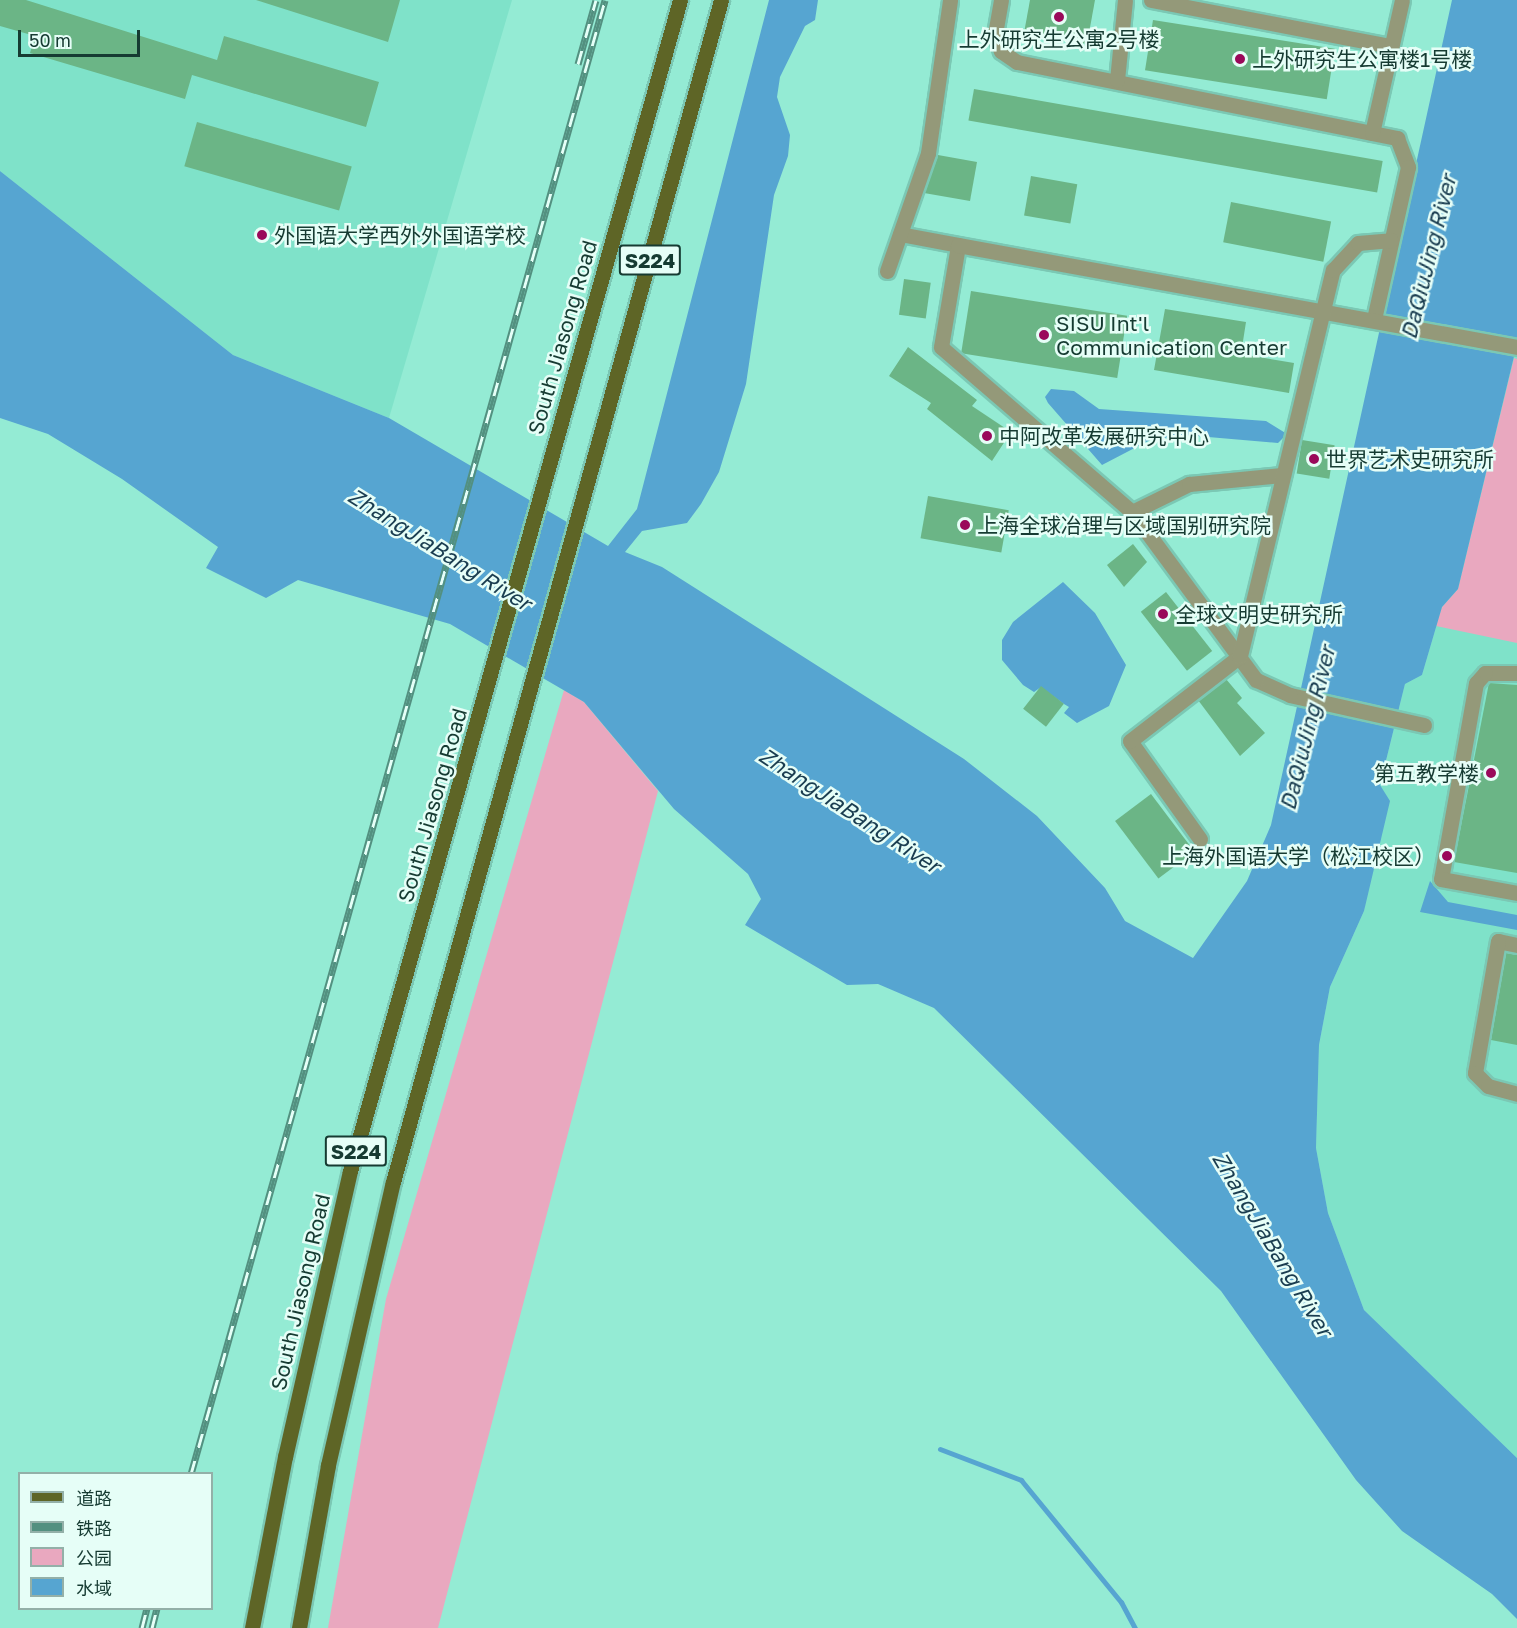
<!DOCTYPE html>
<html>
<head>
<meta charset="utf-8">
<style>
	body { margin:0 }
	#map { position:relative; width:1517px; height:1628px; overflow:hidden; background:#94ebd4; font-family:"Golos Text","Noto Sans SC",sans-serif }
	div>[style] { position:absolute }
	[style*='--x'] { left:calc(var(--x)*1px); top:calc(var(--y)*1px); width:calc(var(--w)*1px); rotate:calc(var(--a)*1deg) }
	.built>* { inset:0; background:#7fe2c9 }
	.green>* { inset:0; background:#e9a8bf }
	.water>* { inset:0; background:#56a5d1 }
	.stream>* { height:5px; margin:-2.5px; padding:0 2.5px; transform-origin:2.5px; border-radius:2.5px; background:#56a5d1 }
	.building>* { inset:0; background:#6bb586; transform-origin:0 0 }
	.roads { filter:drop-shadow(2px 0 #7bc8b4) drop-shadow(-2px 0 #7bc8b4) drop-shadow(0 2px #7bc8b4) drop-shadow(0 -2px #7bc8b4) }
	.minor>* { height:15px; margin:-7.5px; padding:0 7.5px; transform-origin:7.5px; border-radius:7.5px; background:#949979 }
	.major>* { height:15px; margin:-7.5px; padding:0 7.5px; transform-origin:7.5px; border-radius:7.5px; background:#5e6526 }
	.rail>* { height:7px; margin-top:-3.5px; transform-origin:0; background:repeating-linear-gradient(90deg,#e6fef7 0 14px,#539080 0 28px); box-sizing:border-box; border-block:2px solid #539080 }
	.dots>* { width:16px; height:16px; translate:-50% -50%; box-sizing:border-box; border:3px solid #e6fef7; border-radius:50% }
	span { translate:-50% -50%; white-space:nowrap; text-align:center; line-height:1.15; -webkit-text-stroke:5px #e6fef7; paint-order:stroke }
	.shield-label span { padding:2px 4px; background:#e6fef7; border:2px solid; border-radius:4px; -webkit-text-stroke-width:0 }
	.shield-label { font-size:20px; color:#163b32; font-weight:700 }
	.poi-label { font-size:21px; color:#163b32 }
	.left { translate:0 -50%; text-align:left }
	.right { translate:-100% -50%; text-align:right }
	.street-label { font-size:21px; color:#163b32 }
	.water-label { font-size:22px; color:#1a3d50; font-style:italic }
	.legend { position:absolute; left:18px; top:1472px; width:195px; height:138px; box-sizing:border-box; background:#e6fef7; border:2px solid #93b0a8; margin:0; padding:8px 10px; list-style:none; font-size:18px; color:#163b32 }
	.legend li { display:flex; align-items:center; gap:12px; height:30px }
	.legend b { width:30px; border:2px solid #93b0a8 }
	.scale { position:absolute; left:18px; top:30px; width:122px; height:27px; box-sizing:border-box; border:3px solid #163b32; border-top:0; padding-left:8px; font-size:18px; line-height:21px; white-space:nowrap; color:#163b32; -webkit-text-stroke:4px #e6fef7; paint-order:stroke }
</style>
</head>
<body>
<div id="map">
	<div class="built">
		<i style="clip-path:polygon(0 0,512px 0,389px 418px,233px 355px,0 171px)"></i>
		<i style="clip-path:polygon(1517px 344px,1517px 1458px,1364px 1310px,1328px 1213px,1316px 1148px,1319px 1045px,1330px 987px,1364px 911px,1380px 785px,1405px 684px,1422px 675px,1442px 607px,1458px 589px)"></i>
	</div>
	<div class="green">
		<i style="clip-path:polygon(1514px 358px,1517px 359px,1517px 643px,1436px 626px,1442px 607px,1458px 589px)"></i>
		<i style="clip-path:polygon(564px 690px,584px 702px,658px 791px,438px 1628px,328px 1628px,386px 1299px)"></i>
	</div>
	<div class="water">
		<i style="clip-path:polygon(769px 0,818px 0,815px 20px,805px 26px,780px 77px,777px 97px,790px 135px,788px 156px,774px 195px,746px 384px,719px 472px,701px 504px,687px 523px,642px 531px,625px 552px,662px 567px,964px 759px,1037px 816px,1105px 888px,1125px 921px,1193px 958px,1247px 881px,1271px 825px,1452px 0,1517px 0,1517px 344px,1458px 589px,1442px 607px,1422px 675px,1405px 684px,1400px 704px,1380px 785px,1390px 801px,1364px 911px,1330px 987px,1319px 1045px,1316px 1148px,1328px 1213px,1364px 1310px,1517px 1458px,1517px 1619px,1492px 1594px,1402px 1531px,1356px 1480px,1221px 1291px,934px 1008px,878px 984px,847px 985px,745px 925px,761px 899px,748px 874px,674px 809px,584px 702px,450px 624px,298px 580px,266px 598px,206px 568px,218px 547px,122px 479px,48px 434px,0 418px,0 171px,233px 355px,389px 418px,608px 546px,637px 509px)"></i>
		<i style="clip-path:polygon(1051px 389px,1074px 391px,1099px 409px,1266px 421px,1287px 434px,1278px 443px,1185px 435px,1150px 440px,1102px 465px,1048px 403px,1045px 397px)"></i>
		<i style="clip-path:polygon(1063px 582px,1095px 613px,1126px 665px,1109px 706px,1077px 723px,1064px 713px,1069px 707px,1064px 704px,1041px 687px,1034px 692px,1023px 685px,1002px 660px,1002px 640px,1013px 622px)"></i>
		<i style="clip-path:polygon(1430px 881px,1448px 902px,1517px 915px,1517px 930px,1420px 912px)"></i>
	</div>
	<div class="stream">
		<i style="--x:940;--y:1449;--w:87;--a:20.9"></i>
		<i style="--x:1021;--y:1480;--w:158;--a:50.7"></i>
		<i style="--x:1121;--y:1602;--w:30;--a:62"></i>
	</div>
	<div class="building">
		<i style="clip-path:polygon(0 0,26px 0,217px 60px,224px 36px,379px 82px,366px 127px,192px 75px,185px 99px,30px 53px,35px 36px,0 26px)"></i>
		<i style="clip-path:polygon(256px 0,400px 0,388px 42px)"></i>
		<i style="clip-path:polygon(1030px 0,1095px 0,1087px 44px,1024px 33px)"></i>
		<i style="left:1153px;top:20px;width:184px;height:51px;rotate:9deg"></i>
		<i style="left:974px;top:89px;width:415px;height:32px;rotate:10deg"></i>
		<i style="left:197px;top:122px;width:161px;height:46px;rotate:16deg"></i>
		<i style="clip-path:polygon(938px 155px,977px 162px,970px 201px,924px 193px)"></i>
		<i style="left:1031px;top:176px;width:47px;height:40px;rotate:10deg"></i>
		<i style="left:1231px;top:202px;width:102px;height:41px;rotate:11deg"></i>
		<i style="left:904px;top:279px;width:27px;height:36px;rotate:8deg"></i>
		<i style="left:971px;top:291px;width:158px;height:63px;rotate:9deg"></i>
		<i style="clip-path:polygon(1165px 309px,1246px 322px,1241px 354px,1294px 363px,1289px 393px,1154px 370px)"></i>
		<i style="clip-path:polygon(908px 347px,977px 400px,972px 406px,1011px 432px,992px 461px,927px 409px,931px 403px,889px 376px)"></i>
		<i style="left:1302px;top:440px;width:33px;height:34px;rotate:9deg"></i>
		<i style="left:928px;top:496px;width:82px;height:43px;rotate:10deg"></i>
		<i style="clip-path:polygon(1133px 544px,1147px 562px,1124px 587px,1107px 565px)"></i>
		<i style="left:1166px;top:592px;width:75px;height:32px;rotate:52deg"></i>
		<i style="clip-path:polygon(1226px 679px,1242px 698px,1237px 703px,1265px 733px,1240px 756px,1198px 700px)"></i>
		<i style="clip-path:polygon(1489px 683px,1517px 685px,1517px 873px,1454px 862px)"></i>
		<i style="left:1041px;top:686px;width:29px;height:29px;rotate:38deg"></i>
		<i style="left:1151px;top:794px;width:72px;height:45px;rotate:53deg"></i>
		<i style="clip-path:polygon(1506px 953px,1517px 955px,1517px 1045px,1491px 1040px)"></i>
	</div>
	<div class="roads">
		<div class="minor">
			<i style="--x:1001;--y:0;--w:35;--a:100"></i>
			<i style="--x:995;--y:34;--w:18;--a:71"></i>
			<i style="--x:1001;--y:51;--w:19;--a:35"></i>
			<i style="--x:1017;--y:62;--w:388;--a:11.3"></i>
			<i style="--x:1397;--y:138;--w:31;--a:69"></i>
			<i style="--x:1408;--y:167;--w:156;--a:102.6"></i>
			<i style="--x:1151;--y:0;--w:244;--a:10.9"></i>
			<i style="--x:1117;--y:80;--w:80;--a:-84.3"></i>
			<i style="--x:1372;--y:133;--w:136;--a:-77.3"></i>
			<i style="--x:900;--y:234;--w:59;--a:10.7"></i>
			<i style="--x:887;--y:271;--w:125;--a:-70.8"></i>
			<i style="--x:928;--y:153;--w:155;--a:-81.8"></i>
			<i style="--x:1132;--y:512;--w:64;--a:-26.2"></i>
			<i style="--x:1189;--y:484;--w:93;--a:-5.5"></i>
			<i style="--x:1517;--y:673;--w:32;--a:180"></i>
			<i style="--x:1485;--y:673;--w:13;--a:132"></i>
			<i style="--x:1476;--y:683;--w:199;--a:100.1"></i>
			<i style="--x:1441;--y:879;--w:77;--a:10.4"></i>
			<i style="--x:1424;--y:725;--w:137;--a:-167.4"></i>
			<i style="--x:1290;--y:695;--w:37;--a:-156"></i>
			<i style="--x:1256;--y:680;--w:209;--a:-126.4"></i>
			<i style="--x:1132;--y:512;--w:252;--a:-139.2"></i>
			<i style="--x:941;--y:347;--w:103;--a:-80.5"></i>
			<i style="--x:958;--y:245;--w:568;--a:10.34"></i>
			<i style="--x:1200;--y:839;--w:120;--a:-125.5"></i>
			<i style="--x:1130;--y:741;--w:139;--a:-37.7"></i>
			<i style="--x:1240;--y:656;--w:397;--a:-76.5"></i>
			<i style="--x:1333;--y:270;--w:37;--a:-47"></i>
			<i style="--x:1358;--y:243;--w:33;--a:-5"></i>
			<i style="--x:1517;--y:945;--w:19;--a:-168"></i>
			<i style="--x:1498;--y:941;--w:134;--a:99.9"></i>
			<i style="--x:1475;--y:1073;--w:18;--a:45"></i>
			<i style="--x:1488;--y:1086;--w:30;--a:15"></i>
		</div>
		<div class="major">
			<i style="--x:252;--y:1628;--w:174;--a:-79.1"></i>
			<i style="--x:285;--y:1457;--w:293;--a:-77.2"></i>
			<i style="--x:350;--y:1171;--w:1217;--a:-74.26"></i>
			<i style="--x:299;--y:1628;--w:166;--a:-79.9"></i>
			<i style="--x:328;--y:1465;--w:290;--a:-77.1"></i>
			<i style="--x:393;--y:1182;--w:1227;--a:-74.49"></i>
		</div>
	</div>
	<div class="rail">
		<i style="--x:578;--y:64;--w:66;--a:-74.3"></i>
		<i style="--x:191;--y:1474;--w:1531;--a:-74.31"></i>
		<i style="--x:142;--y:1628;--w:21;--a:-76"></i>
		<i style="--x:152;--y:1628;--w:21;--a:-76"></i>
	</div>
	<div class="dots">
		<i style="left:1059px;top:17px;background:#9a095a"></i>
		<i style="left:1240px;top:59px;background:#9a095a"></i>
		<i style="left:262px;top:235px;background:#9a095a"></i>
		<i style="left:1044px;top:335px;background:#9a095a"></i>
		<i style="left:987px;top:436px;background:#9a095a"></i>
		<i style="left:1314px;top:459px;background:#9a095a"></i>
		<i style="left:965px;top:525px;background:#9a095a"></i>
		<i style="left:1163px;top:614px;background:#9a095a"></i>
		<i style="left:1491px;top:773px;background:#9a095a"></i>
		<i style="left:1447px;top:856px;background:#9a095a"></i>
	</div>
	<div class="shield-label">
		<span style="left:650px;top:260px">S224</span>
		<span style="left:356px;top:1151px">S224</span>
	</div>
	<div class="poi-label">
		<span style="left:1059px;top:39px">上外研究生公寓2号楼</span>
		<span class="left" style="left:1252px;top:59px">上外研究生公寓楼1号楼</span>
		<span class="left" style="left:274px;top:235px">外国语大学西外外国语学校</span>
		<span class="left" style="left:1056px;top:335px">SISU Int'l<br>Communication Center</span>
		<span class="left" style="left:999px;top:436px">中阿改革发展研究中心</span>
		<span class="left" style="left:1326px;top:459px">世界艺术史研究所</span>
		<span class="left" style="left:977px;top:525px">上海全球冶理与区域国别研究院</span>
		<span class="left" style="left:1175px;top:614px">全球文明史研究所</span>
		<span class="right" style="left:1479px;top:773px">第五教学楼</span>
		<span class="right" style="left:1435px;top:856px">上海外国语大学（松江校区）</span>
	</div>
	<div class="street-label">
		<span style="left:562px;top:337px;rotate:-74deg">South Jiasong Road</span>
		<span style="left:432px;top:805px;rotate:-74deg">South Jiasong Road</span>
		<span style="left:300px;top:1292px;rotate:-77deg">South Jiasong Road</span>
	</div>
	<div class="water-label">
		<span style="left:1428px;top:257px;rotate:-76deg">DaQiuJing River</span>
		<span style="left:440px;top:549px;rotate:32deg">ZhangJiaBang River</span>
		<span style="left:1307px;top:728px;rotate:-76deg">DaQiuJing River</span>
		<span style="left:850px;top:810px;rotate:33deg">ZhangJiaBang River</span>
		<span style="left:1273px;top:1244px;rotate:59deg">ZhangJiaBang River</span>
	</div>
	<ul class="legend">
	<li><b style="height:8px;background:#5e6526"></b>道路</li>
	<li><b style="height:8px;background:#539080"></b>铁路</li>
	<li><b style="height:16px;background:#e9a8bf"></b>公园</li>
	<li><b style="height:16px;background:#56a5d1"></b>水域</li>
	</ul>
	<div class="scale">50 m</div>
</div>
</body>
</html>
